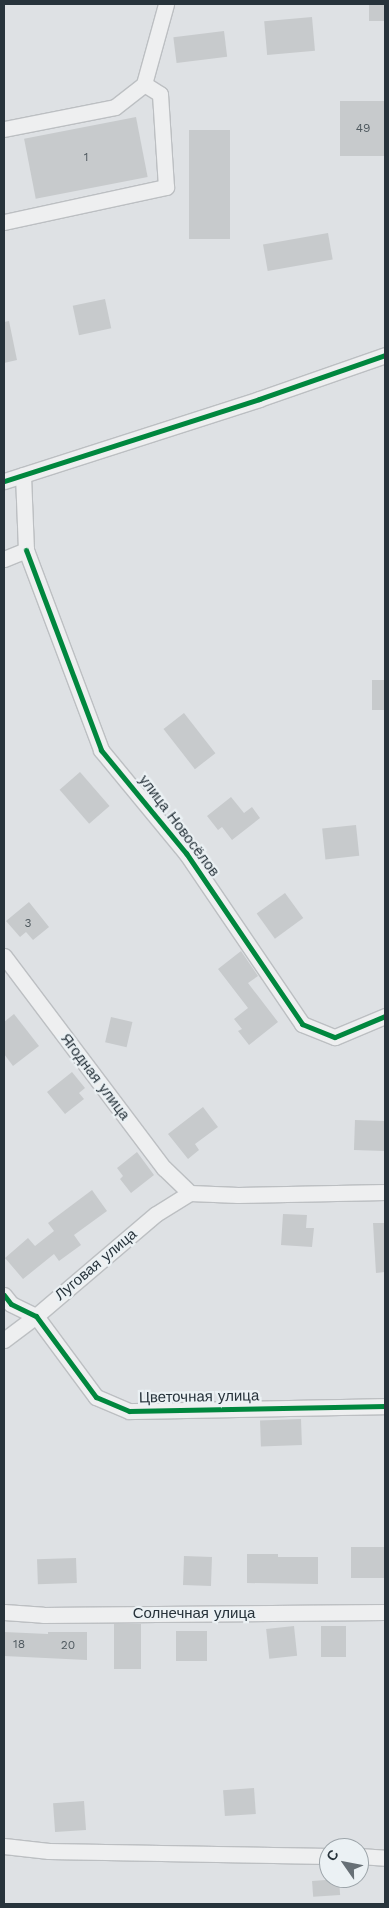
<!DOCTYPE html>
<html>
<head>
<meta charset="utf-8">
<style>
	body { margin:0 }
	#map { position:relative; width:389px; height:1908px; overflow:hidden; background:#dee1e4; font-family:"Work Sans",sans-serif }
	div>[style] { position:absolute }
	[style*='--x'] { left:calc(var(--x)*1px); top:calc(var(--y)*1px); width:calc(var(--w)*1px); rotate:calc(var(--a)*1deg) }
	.building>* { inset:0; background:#c7cacc; transform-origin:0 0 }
	.roads { filter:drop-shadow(1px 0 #bcbfc2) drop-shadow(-1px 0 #bcbfc2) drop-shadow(0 1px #bcbfc2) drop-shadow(0 -1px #bcbfc2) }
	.minor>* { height:15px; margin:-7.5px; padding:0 7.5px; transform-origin:7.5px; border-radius:7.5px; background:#eeeff0 }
	.cycleway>* { height:5px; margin:-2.5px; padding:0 2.5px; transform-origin:2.5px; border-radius:2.5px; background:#00873e }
	span { translate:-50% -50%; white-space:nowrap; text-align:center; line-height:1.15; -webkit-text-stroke:4.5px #ebf1f4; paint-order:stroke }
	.number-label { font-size:12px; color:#505a60 }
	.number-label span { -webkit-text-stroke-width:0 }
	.street-label { font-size:15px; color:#27333b }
	.frame { position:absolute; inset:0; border:5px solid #27333b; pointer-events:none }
	.north { position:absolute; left:319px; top:1838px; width:50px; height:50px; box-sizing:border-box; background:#ebf1f4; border:1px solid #9da5aa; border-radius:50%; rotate:303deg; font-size:14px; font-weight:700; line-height:20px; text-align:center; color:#27333b }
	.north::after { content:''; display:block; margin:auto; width:18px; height:22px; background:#677076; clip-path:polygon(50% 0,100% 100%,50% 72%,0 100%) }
</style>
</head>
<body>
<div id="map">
	<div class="building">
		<i style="left:369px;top:4px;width:16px;height:17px"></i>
		<i style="left:312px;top:17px;width:34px;height:48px;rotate:85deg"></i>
		<i style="left:224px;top:31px;width:26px;height:51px;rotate:83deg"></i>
		<i style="left:385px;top:101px;width:55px;height:45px;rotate:90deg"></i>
		<i style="left:136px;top:117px;width:61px;height:114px;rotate:79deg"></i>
		<i style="left:189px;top:130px;width:41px;height:109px"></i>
		<i style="left:328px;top:233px;width:27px;height:66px;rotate:80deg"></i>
		<i style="left:105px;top:299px;width:30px;height:33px;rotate:78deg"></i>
		<i style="clip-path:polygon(9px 321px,17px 360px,4px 363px,4px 322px)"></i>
		<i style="left:372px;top:680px;width:13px;height:30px"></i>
		<i style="left:184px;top:713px;width:51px;height:26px;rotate:52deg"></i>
		<i style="left:80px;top:772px;width:45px;height:27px;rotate:49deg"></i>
		<i style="clip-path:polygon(231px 797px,244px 813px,252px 807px,260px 818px,232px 840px,222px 827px,218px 830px,207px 816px)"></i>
		<i style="left:356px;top:825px;width:31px;height:34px;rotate:84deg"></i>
		<i style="left:285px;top:893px;width:31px;height:35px;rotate:54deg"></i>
		<i style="clip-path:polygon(29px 902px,49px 927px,33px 940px,26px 932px,20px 937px,6px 921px)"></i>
		<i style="clip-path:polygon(241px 951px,258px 976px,248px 983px,278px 1022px,249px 1045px,238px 1031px,242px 1029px,234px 1019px,248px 1008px,218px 969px)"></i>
		<i style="clip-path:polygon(14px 1014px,39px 1046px,13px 1066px,4px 1054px,4px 1022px)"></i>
		<i style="left:111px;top:1017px;width:22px;height:26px;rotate:13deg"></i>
		<i style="clip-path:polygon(72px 1072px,85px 1088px,79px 1093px,84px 1099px,65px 1114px,47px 1092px)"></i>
		<i style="clip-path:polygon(203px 1107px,218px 1127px,195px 1144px,199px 1150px,188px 1159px,168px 1134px)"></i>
		<i style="left:355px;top:1120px;width:30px;height:30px;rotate:2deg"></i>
		<i style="clip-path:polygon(137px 1152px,154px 1175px,131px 1193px,120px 1179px,123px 1176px,117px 1168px)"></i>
		<i style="clip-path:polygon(92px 1190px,107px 1211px,74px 1235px,81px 1245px,59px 1261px,54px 1254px,23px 1279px,5px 1258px,28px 1238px,35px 1246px,54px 1231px,48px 1223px)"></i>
		<i style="clip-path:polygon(283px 1214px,307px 1215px,306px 1228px,314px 1228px,312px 1247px,281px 1245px)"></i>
		<i style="clip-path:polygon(373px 1223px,385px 1223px,385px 1272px,376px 1273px)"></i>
		<i style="left:301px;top:1419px;width:26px;height:41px;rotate:88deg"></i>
		<i style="left:385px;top:1547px;width:31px;height:34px;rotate:90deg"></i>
		<i style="clip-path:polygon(247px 1554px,278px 1554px,278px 1557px,318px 1557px,318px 1584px,247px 1583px)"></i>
		<i style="left:184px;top:1556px;width:28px;height:29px;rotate:2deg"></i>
		<i style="left:76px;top:1558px;width:25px;height:39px;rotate:88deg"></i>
		<i style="left:114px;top:1624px;width:27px;height:45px"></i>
		<i style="left:294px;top:1626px;width:30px;height:28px;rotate:84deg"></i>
		<i style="left:321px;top:1626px;width:25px;height:31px"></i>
		<i style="left:176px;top:1631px;width:31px;height:30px"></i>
		<i style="clip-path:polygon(4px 1632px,48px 1634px,48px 1632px,87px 1632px,87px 1660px,4px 1656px)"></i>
		<i style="left:254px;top:1788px;width:26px;height:31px;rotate:86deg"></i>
		<i style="left:84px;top:1801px;width:29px;height:31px;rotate:86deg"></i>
		<i style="left:339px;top:1879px;width:16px;height:27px;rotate:86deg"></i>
	</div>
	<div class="roads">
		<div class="minor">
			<i style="--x:4;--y:129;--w:113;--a:-11.2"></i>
			<i style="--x:115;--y:107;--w:37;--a:-38"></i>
			<i style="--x:144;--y:84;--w:83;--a:-74.6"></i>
			<i style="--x:4;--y:222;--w:166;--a:-12.2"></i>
			<i style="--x:166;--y:187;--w:93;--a:-93.7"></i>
			<i style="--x:160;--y:94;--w:19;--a:-148"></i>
			<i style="--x:4;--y:481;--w:268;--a:-17.8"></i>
			<i style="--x:259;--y:399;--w:133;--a:-19.2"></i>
			<i style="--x:26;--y:550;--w:214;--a:69.4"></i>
			<i style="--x:101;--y:750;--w:134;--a:50.5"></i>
			<i style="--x:186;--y:853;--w:207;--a:55.8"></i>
			<i style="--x:302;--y:1024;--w:35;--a:22"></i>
			<i style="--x:335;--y:1037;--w:54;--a:-22.8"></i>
			<i style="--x:4;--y:559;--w:24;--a:-22"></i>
			<i style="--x:26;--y:550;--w:75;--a:-92.3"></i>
			<i style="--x:4;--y:956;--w:266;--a:53"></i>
			<i style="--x:164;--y:1168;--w:36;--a:44"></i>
			<i style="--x:190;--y:1193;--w:48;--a:2.4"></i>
			<i style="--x:238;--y:1195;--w:147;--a:-1.2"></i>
			<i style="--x:4;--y:1295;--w:11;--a:52"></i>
			<i style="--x:11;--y:1304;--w:28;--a:26"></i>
			<i style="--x:36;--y:1316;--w:101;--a:53.5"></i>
			<i style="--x:96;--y:1397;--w:36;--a:23"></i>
			<i style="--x:129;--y:1411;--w:256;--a:-1.1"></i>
			<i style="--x:4;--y:1340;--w:40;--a:-37"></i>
			<i style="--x:36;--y:1316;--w:157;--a:-40.4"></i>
			<i style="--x:156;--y:1214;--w:40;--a:-32"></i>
			<i style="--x:4;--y:1612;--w:39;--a:4"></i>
			<i style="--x:43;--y:1615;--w:342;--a:-0.5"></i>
			<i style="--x:4;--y:1846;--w:45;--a:6.3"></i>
			<i style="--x:49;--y:1851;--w:280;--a:1"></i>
			<i style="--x:359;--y:1856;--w:26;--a:4"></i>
		</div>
	</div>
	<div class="cycleway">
		<i style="--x:4;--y:481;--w:268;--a:-17.8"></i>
		<i style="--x:259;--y:399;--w:133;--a:-19.2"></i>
		<i style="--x:26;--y:550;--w:214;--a:69.4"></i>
		<i style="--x:101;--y:750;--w:134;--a:50.5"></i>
		<i style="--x:186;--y:853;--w:207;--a:55.8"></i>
		<i style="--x:302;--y:1024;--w:35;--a:22"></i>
		<i style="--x:335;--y:1037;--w:54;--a:-22.8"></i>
		<i style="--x:4;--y:1295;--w:11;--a:52"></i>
		<i style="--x:11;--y:1304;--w:28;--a:26"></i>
		<i style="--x:36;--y:1316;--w:101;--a:53.5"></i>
		<i style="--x:96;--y:1397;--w:36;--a:23"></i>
		<i style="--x:129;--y:1411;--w:256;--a:-1.1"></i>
	</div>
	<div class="number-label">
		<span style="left:363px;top:129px">49</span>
		<span style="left:86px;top:158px">1</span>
		<span style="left:28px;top:924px">3</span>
		<span style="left:19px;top:1645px">18</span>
		<span style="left:68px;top:1646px">20</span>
	</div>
	<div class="street-label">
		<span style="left:179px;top:826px;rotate:53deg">улица Новосёлов</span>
		<span style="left:95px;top:1077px;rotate:53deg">Ягодная улица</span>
		<span style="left:96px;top:1265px;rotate:-40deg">Луговая улица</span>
		<span style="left:199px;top:1397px;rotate:-1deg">Цветочная улица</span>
		<span style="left:194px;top:1614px">Солнечная улица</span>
	</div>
	<div class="frame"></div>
	<div class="north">С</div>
</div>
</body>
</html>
